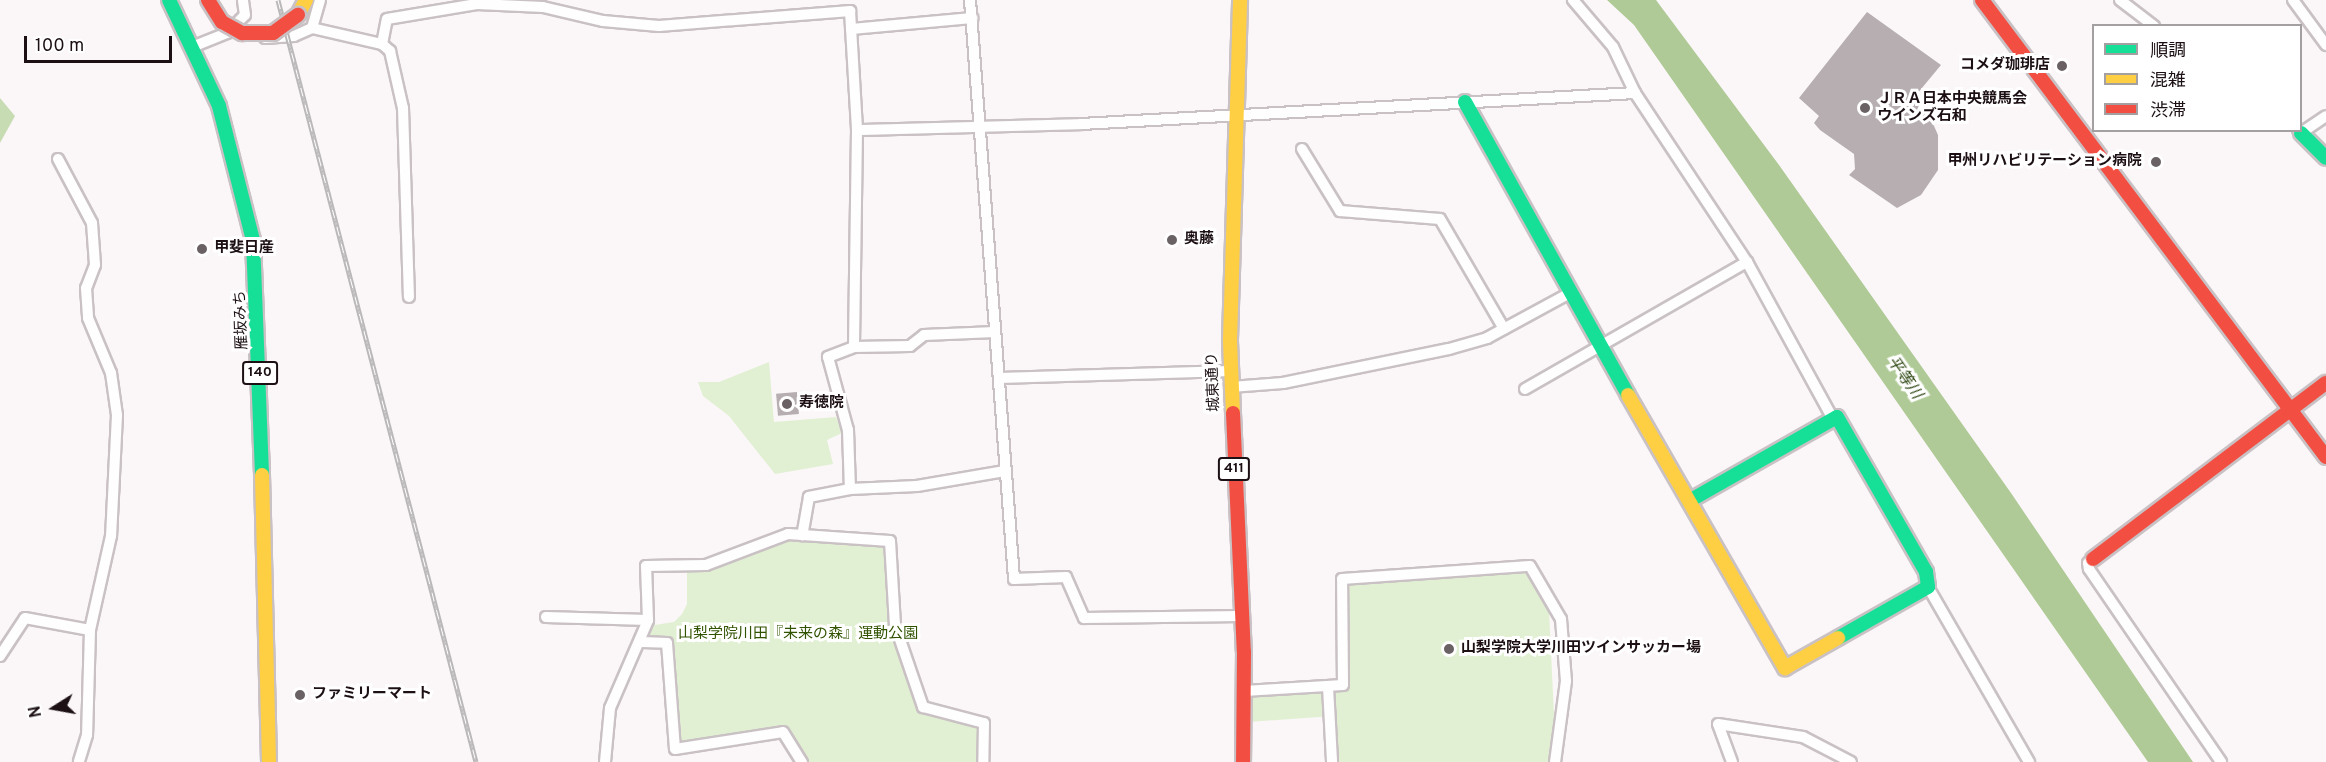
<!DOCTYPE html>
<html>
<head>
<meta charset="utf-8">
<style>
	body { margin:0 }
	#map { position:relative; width:2326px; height:762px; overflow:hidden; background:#fbf7f8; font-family:Overpass,"Noto Sans JP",sans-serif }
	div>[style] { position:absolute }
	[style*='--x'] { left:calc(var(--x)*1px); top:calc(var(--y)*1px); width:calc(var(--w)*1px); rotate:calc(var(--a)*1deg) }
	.green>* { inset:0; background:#e1f0d2 }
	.forest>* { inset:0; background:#c8dcb4 }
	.water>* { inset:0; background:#afca96 }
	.building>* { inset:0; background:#b6aeb0; transform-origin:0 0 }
	.roads { filter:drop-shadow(2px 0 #c9c1c4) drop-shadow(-2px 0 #c9c1c4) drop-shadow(0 2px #c9c1c4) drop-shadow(0 -2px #c9c1c4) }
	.street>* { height:10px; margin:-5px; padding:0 5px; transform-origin:5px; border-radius:5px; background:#fefefe }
	.fast>* { height:14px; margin:-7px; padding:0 7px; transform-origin:7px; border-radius:7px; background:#16e098 }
	.slow>* { height:14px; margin:-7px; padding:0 7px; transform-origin:7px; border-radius:7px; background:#ffcf43 }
	.jam>* { height:14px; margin:-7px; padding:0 7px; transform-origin:7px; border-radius:7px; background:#f24e42 }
	.rail>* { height:5px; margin-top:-2.5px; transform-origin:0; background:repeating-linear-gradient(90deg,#fff 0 9px,#bab8b8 0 18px); box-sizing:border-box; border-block:2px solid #bab8b8 }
	.bridges { filter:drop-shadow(2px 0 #c9c1c4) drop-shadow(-2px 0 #c9c1c4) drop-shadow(0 2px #c9c1c4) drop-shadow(0 -2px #c9c1c4) }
	.jam-bridge>* { height:14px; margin:-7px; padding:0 7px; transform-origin:7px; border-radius:7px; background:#f24e42 }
	.dots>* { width:16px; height:16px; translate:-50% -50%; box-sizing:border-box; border:3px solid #fff; border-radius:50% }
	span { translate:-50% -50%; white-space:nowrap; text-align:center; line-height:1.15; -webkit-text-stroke:6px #fff; paint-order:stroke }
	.shield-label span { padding:2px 4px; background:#fff; border:2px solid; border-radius:4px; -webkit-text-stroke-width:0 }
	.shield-label { font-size:14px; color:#1c1015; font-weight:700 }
	.poi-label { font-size:15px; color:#1c1015; font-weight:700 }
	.right { translate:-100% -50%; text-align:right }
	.left { translate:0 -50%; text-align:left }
	.street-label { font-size:15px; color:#1c1015 }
	.park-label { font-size:15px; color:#315300 }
	.water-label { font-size:16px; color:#2b440f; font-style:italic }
	.legend { position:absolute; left:2092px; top:24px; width:210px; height:108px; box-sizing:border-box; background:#fff; border:2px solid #a49fa1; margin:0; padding:8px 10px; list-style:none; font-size:18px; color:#1c1015 }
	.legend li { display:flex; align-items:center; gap:12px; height:30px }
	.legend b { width:30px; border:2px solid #a49fa1 }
	.north { position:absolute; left:24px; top:678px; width:60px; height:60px; -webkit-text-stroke:4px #fff; paint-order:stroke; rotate:259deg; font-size:16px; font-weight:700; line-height:24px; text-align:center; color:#1c1015 }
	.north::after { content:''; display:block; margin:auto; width:21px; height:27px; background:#1c1015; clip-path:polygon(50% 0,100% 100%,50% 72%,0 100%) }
	.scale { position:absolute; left:24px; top:36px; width:148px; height:27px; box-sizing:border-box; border:3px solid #1c1015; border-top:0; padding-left:8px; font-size:18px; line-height:21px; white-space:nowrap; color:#1c1015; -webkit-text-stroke:4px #fff; paint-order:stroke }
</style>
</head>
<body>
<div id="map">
	<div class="green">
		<i style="clip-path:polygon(769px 362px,774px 422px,836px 417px,842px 433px,827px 440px,833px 464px,775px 474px,729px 416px,703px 396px,698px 382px,719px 382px)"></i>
		<i style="clip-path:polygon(788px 534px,890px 541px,895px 625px,923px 707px,984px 723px,983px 762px,802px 762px,782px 732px,675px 749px,667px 643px,642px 642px,648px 626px,674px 622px,682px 614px,687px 604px,687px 567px)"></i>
		<i style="clip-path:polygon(1525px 571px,1549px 610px,1554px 715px,1551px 762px,1332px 762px,1333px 716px,1249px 722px,1250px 693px,1346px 689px,1347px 585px)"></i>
	</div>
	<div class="forest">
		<i style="clip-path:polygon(0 98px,15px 116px,0 143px)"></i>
	</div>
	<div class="water">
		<i style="clip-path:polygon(1607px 0,1656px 0,1779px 165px,2011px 493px,2193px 762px,2148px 762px,1634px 25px)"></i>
	</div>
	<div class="building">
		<i style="clip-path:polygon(1867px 12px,1941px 65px,1912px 100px,1930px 117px,1938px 135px,1938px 170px,1921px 195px,1897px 208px,1849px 175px,1855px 169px,1854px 154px,1820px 130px,1814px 123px,1819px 116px,1799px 98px)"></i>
		<i style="left:797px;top:392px;width:22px;height:21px;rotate:85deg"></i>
	</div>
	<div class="roads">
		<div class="street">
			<i style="--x:970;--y:0;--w:581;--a:85.65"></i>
			<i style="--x:1014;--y:579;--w:52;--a:-2.2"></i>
			<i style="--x:1066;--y:577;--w:45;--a:66.3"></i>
			<i style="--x:1084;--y:618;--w:158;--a:-0.7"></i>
			<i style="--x:2120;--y:0;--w:43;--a:37.4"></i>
			<i style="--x:2293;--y:0;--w:56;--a:53.7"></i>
			<i style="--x:312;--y:28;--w:72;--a:12.9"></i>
			<i style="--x:382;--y:44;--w:11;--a:41"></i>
			<i style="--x:390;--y:51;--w:58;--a:77.2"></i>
			<i style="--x:403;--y:108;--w:189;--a:88.2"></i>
			<i style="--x:851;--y:29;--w:122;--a:-5.2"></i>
			<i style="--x:265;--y:38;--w:29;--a:-4"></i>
			<i style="--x:294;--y:36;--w:20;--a:-24"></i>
			<i style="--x:312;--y:28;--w:29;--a:-74"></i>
			<i style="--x:382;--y:44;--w:25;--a:-79"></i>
			<i style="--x:387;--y:19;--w:91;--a:-9.5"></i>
			<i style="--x:477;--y:4;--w:66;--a:2.6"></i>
			<i style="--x:543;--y:7;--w:62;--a:13.1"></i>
			<i style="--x:603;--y:21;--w:56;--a:5.1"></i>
			<i style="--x:659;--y:26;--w:192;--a:-4.5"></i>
			<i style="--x:850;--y:11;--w:119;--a:86.6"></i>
			<i style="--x:857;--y:130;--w:217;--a:90.8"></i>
			<i style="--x:854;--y:347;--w:28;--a:159"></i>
			<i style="--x:828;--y:357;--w:76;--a:74.7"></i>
			<i style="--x:848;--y:430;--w:59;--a:88.1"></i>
			<i style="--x:850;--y:489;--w:42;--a:169"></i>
			<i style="--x:809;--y:497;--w:39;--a:100"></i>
			<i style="--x:192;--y:47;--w:38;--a:-22"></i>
			<i style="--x:227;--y:33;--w:25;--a:-45"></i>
			<i style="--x:245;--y:15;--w:15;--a:-98"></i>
			<i style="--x:1635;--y:93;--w:203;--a:56.5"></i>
			<i style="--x:1747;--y:262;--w:177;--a:61.3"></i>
			<i style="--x:857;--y:130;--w:224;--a:-1.5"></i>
			<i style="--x:1081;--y:124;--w:555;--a:-3.2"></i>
			<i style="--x:1635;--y:93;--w:51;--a:-115.6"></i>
			<i style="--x:1613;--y:47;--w:62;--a:-130.4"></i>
			<i style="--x:2298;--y:130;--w:4;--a:45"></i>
			<i style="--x:2301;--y:133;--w:30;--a:-34"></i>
			<i style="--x:1302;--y:149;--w:73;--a:58.5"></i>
			<i style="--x:1340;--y:211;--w:100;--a:4.6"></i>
			<i style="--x:1440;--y:219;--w:127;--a:59.8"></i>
			<i style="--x:58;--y:159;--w:72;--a:62"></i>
			<i style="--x:92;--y:223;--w:42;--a:85.9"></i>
			<i style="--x:95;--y:265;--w:25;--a:111"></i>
			<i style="--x:86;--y:288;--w:30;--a:86"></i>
			<i style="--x:88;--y:318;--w:60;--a:67.3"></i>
			<i style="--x:111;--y:373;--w:42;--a:81.9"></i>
			<i style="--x:117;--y:415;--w:121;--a:92.8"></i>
			<i style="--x:111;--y:536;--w:96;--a:102.6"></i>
			<i style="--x:90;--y:630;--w:105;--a:91.6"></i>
			<i style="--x:87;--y:735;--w:28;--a:107"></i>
			<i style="--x:854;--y:347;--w:56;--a:-1"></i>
			<i style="--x:910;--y:346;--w:18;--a:-38"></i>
			<i style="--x:924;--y:335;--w:71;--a:-2.4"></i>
			<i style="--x:999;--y:378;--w:232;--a:-1.7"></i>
			<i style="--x:1231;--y:387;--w:52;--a:-4.4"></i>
			<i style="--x:1283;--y:383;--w:169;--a:-11.6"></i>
			<i style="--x:1449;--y:349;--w:40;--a:-16"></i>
			<i style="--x:1487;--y:338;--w:94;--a:-28.5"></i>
			<i style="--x:1525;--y:389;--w:256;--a:-29.8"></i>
			<i style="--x:850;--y:489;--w:67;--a:-2.6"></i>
			<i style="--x:917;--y:486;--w:89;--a:-9.7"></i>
			<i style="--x:2093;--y:559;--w:6;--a:141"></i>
			<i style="--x:2088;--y:563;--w:6;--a:81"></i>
			<i style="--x:2089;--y:569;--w:234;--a:55.6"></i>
			<i style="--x:1928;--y:587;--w:202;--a:60"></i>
			<i style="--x:546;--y:617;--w:102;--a:1.7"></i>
			<i style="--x:642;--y:642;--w:25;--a:2"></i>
			<i style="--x:667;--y:643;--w:106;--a:85.7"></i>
			<i style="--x:675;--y:749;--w:109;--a:-8.9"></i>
			<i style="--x:783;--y:732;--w:36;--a:58"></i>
			<i style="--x:0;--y:656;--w:45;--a:-56.7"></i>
			<i style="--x:25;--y:618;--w:66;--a:10.5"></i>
			<i style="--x:1328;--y:687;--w:75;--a:86.9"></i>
			<i style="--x:1244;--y:691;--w:99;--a:-3.5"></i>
			<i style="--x:1343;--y:685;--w:106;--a:-90.5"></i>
			<i style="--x:1342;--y:579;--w:188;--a:-4"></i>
			<i style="--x:1530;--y:566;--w:61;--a:59.7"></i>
			<i style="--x:1561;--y:619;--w:62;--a:85.4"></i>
			<i style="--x:1566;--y:681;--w:82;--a:97.7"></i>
			<i style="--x:605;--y:762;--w:54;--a:-84.7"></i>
			<i style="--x:610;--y:708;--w:96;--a:-66.6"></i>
			<i style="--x:648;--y:620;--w:54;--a:-92.1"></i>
			<i style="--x:646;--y:566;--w:60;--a:-1"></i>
			<i style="--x:706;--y:565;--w:88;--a:-20.7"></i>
			<i style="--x:788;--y:534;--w:102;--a:3.9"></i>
			<i style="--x:890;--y:541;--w:84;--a:86.6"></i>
			<i style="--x:895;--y:625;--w:87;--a:71.1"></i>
			<i style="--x:923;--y:707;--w:63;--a:14.7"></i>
			<i style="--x:984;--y:723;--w:39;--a:91"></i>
			<i style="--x:1732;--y:762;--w:40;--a:-110.2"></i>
			<i style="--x:1718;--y:724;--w:86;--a:8.7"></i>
			<i style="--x:1803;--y:737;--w:54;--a:27.5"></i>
		</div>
		<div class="fast">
			<i style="--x:169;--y:0;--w:117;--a:64.7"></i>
			<i style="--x:219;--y:106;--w:138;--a:75.8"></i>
			<i style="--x:253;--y:240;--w:235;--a:87.8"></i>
			<i style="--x:1465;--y:102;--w:335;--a:60.9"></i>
			<i style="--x:2301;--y:133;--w:35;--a:45"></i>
			<i style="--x:1689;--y:501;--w:170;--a:-29.6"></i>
			<i style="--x:1837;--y:417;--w:179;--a:60.1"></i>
			<i style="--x:1926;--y:572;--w:15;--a:82"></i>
			<i style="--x:1928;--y:587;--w:103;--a:150.5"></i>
		</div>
		<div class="slow">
			<i style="--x:298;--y:15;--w:17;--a:-62"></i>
			<i style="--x:1628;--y:395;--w:315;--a:60.1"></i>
			<i style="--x:1785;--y:668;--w:61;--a:-29.5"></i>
			<i style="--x:1233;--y:413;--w:73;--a:-92.4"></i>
			<i style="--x:1230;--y:340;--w:340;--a:-88.3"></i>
			<i style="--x:262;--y:475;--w:287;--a:88.6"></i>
		</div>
		<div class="jam">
			<i style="--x:1982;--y:0;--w:572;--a:53.03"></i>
			<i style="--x:1233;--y:413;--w:239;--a:87.4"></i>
			<i style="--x:1244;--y:652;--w:110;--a:90.5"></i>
			<i style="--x:2093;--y:559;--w:292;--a:-37.1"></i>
		</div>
	</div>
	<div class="rail">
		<i style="--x:278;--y:0;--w:787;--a:75.43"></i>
	</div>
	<div class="bridges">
		<div class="jam-bridge">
			<i style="--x:208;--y:0;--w:26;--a:58"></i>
			<i style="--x:222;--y:22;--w:23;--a:29"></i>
			<i style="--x:242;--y:33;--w:31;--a:0"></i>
			<i style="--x:273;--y:33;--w:31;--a:-36"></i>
		</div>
	</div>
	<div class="dots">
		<i style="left:2062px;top:66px;background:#6a6164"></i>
		<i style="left:1865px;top:108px;background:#6a6164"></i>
		<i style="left:2156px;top:162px;background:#6a6164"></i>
		<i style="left:1172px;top:240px;background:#6a6164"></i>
		<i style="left:202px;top:249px;background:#6a6164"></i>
		<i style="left:787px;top:404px;background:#6a6164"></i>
		<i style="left:1449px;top:649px;background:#6a6164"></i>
		<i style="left:300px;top:695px;background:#6a6164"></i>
	</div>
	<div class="shield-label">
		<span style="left:260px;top:373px">140</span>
		<span style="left:1234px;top:469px">411</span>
	</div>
	<div class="poi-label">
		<span class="right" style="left:2050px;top:66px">コメダ珈琲店</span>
		<span class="left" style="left:1877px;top:108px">ＪＲＡ日本中央競馬会<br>ウインズ石和</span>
		<span class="right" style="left:2142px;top:162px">甲州リハビリテーション病院</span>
		<span class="left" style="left:1184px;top:240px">奥藤</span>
		<span class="left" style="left:214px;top:249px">甲斐日産</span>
		<span class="left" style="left:799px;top:404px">寿徳院</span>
		<span class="left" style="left:1461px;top:649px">山梨学院大学川田ツインサッカー場</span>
		<span class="left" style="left:312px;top:695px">ファミリーマート</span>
	</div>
	<div class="street-label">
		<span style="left:242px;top:320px;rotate:-92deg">雁坂みち</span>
		<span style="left:1214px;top:382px;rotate:-92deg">城東通り</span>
	</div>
	<div class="park-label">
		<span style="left:798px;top:635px">山梨学院川田『未来の森』運動公園</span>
	</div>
	<div class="water-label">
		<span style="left:1904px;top:378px;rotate:55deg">平等川</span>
	</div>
	<ul class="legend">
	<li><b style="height:8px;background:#16e098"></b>順調</li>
	<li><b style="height:8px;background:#ffcf43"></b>混雑</li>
	<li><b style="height:8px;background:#f24e42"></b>渋滞</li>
	</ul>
	<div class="north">N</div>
	<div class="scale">100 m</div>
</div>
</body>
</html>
